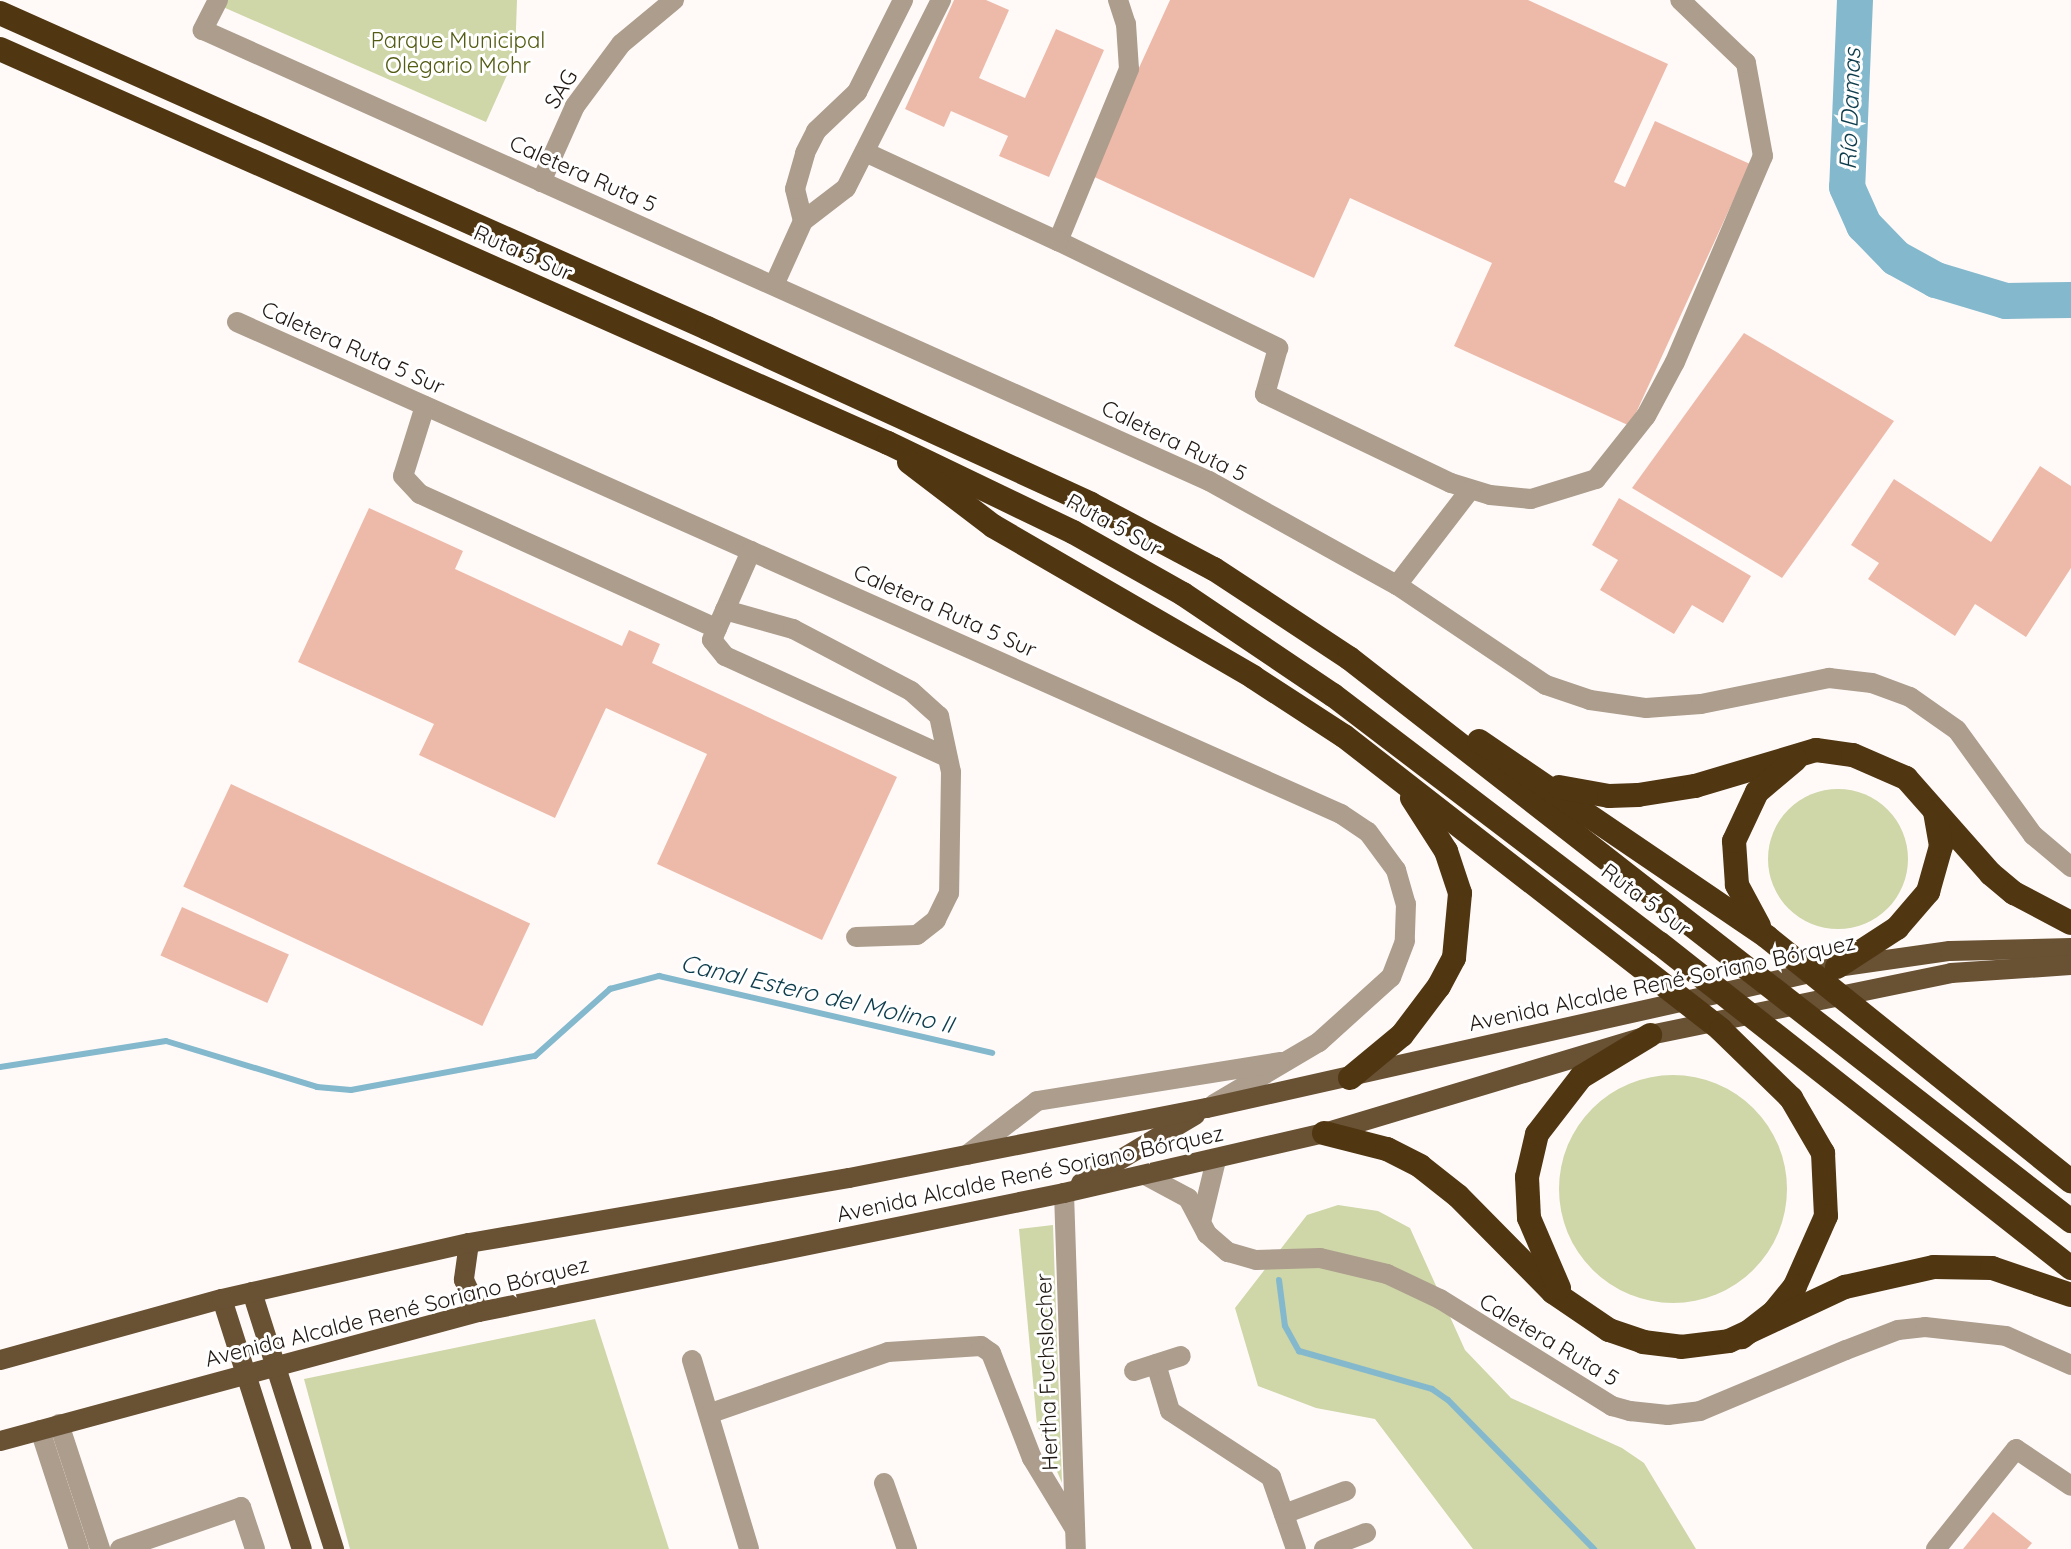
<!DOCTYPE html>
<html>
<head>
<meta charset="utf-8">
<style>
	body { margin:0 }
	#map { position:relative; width:2071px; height:1549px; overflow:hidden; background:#fffaf8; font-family:Quicksand,sans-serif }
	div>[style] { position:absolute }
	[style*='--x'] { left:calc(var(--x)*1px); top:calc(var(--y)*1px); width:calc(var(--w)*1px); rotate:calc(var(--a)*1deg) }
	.green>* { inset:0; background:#cfd6a8 }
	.round { border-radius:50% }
	.stream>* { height:6px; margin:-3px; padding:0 3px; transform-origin:3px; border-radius:3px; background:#84b8cd }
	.river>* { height:36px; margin:-18px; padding:0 18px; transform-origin:18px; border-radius:18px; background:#84b8cd }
	.building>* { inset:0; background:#edbaaa; transform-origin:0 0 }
	.minor>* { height:20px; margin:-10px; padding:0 10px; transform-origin:10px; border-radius:10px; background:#ac9d8d }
	.major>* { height:20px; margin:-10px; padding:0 10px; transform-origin:10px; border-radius:10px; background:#695134 }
	.highway>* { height:24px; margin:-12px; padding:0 12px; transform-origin:12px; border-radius:12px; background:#513612 }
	span { translate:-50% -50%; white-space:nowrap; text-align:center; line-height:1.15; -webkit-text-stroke:6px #fff; paint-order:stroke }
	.park-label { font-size:22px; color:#545b12 }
	.street-label { font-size:22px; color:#1f1712 }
	.water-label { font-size:24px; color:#0d3c4c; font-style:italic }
</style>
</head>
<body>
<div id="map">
	<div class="green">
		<i style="clip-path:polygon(207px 0,517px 0,515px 57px,486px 122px)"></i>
		<i class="round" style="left:1768px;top:789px;width:140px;height:140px"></i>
		<i class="round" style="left:1559px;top:1075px;width:228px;height:228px"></i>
		<i style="clip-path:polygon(1338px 1205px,1378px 1211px,1410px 1228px,1465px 1350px,1511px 1398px,1622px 1448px,1644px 1463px,1696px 1549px,1473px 1549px,1375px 1419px,1316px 1408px,1258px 1386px,1235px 1308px,1307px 1215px)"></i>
		<i style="clip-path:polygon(1053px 1225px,1062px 1483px,1037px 1425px,1019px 1229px)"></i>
		<i style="clip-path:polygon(595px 1319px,669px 1549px,350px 1549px,304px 1379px)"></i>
	</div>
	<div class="stream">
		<i style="--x:0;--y:1067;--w:168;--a:-8.9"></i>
		<i style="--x:166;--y:1041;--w:158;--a:16.9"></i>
		<i style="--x:317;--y:1087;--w:34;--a:5"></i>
		<i style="--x:351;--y:1090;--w:187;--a:-10.5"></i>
		<i style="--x:535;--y:1056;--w:101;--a:-41.8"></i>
		<i style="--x:610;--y:989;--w:51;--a:-14.9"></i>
		<i style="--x:659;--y:976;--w:342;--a:13"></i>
		<i style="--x:1279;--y:1280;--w:46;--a:82.6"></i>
		<i style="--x:1285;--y:1326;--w:29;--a:61"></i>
		<i style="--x:1299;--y:1351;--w:138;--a:15.9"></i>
		<i style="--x:1432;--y:1389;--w:19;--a:35"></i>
		<i style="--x:1448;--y:1400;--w:209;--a:45.6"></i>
	</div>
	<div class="river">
		<i style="--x:1855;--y:0;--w:187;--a:92.4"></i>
		<i style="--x:1847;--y:187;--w:42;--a:65.9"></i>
		<i style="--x:1864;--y:225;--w:46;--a:45.9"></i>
		<i style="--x:1896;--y:258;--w:46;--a:28.8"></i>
		<i style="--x:1936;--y:280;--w:73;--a:16.7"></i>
		<i style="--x:2006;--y:301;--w:65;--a:-0.9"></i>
	</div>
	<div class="building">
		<i style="clip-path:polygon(954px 0,986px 0,1009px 10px,979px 78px,1025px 98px,1056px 29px,1104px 50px,1049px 177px,999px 156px,1008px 136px,951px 111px,944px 127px,905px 109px)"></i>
		<i style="clip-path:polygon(1170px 0,1528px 0,1668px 64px,1614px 182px,1625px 187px,1655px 121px,1750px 164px,1630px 426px,1454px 346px,1492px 263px,1350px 198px,1314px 278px,1090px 175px)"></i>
		<i style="clip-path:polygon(1744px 333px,1894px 421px,1782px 578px,1632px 488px)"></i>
		<i style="clip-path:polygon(2040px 466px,2071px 486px,2071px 568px,2026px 637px,1975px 604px,1955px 636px,1868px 579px,1879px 563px,1851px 545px,1894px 479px,1991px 542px)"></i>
		<i style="clip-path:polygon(1619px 498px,1751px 576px,1723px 623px,1692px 605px,1674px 634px,1600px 590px,1618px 560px,1592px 545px)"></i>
		<i style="clip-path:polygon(369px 508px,463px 551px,455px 569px,622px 646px,629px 630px,660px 644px,652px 663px,897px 777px,822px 940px,657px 864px,707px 754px,606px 708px,555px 818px,419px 755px,434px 724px,298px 662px)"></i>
		<i style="left:231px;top:784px;width:330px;height:113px;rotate:25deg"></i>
		<i style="left:182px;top:907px;width:117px;height:53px;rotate:24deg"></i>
		<i style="clip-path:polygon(1993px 1512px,2032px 1543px,2027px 1549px,1963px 1549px)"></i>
	</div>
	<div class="minor">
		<i style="--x:218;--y:0;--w:34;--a:117"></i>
		<i style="--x:203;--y:30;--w:1102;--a:24.15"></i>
		<i style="--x:1209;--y:481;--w:215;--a:29"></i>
		<i style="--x:1397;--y:585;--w:179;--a:33.9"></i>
		<i style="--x:1546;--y:685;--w:46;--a:18.8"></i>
		<i style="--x:1590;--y:700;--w:57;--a:8.1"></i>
		<i style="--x:1646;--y:708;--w:55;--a:-4.2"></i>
		<i style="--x:1701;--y:704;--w:131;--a:-11.5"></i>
		<i style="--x:1829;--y:678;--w:43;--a:6.6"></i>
		<i style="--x:1872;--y:683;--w:40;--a:20.2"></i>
		<i style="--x:1910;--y:697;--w:57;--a:35.1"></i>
		<i style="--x:1957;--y:730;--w:130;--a:54.1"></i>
		<i style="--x:2033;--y:835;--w:50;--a:40.1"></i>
		<i style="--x:1118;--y:0;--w:25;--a:72"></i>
		<i style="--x:1126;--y:24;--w:45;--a:86.2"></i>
		<i style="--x:1129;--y:69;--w:186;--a:112.4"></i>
		<i style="--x:1058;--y:241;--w:245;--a:25.9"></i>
		<i style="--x:1278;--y:348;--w:48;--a:105.8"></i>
		<i style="--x:1265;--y:394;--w:206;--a:25.6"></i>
		<i style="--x:1451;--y:483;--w:41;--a:17.1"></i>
		<i style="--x:1490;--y:495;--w:41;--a:5.6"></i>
		<i style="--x:1531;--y:499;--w:68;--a:-17.1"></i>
		<i style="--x:1596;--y:479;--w:80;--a:-51.6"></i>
		<i style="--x:1646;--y:416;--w:61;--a:-61.8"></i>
		<i style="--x:1675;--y:362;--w:224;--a:-66.9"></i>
		<i style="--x:1763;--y:156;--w:95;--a:-100.4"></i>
		<i style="--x:1746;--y:63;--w:91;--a:-136.3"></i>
		<i style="--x:865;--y:152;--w:213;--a:24.8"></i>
		<i style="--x:541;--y:182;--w:83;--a:-65.9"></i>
		<i style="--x:575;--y:106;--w:77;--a:-53.4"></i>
		<i style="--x:621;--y:44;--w:69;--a:-39.7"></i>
		<i style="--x:803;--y:221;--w:33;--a:-104"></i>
		<i style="--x:795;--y:189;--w:37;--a:-74"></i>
		<i style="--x:805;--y:153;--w:25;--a:-63"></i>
		<i style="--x:816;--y:131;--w:57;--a:-43.6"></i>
		<i style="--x:857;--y:92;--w:103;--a:-63.4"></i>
		<i style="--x:775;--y:283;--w:68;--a:-65.7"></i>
		<i style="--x:803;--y:221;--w:54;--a:-37.5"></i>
		<i style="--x:846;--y:188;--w:211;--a:-63.2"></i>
		<i style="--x:237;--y:322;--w:1209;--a:24.02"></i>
		<i style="--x:1341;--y:814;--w:32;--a:34"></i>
		<i style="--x:1368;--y:832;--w:47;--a:53.6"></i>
		<i style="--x:1396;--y:870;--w:35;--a:74"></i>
		<i style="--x:1406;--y:904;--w:37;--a:92"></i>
		<i style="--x:1405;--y:941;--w:39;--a:111"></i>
		<i style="--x:1391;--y:977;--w:97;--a:137.9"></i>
		<i style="--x:1319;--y:1042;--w:122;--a:149.4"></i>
		<i style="--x:425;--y:406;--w:73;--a:107.4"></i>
		<i style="--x:403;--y:476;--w:25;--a:47"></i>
		<i style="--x:420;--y:494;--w:326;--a:24.4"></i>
		<i style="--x:751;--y:551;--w:97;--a:113.7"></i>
		<i style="--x:712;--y:640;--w:21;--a:51"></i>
		<i style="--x:725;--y:656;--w:244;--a:24.5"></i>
		<i style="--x:1397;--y:585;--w:120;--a:-52.5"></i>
		<i style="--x:725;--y:610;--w:71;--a:15.6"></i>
		<i style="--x:793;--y:629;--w:133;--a:27.7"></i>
		<i style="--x:911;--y:691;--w:38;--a:42"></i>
		<i style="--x:939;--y:716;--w:57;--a:77.9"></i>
		<i style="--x:951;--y:772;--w:121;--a:90.9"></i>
		<i style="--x:949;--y:893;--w:30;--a:116"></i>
		<i style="--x:936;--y:920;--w:24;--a:142"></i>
		<i style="--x:917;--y:935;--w:61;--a:178.1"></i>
		<i style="--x:967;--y:1155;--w:88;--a:-37.6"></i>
		<i style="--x:1037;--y:1101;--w:247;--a:-9.1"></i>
		<i style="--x:1145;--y:1175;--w:49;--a:28.1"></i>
		<i style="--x:1188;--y:1198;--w:41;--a:62.2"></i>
		<i style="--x:1207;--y:1234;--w:28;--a:41"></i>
		<i style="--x:1228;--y:1252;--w:29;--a:16"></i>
		<i style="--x:1256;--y:1260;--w:64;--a:-1.8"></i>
		<i style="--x:1320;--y:1258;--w:69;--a:13.4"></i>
		<i style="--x:1387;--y:1274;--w:59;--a:25.3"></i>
		<i style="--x:1440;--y:1299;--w:203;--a:31.9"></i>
		<i style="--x:1612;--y:1406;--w:19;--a:16"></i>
		<i style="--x:1630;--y:1411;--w:38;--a:6"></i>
		<i style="--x:1668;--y:1415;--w:32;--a:-7"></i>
		<i style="--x:1700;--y:1411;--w:158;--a:-22.7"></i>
		<i style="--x:1846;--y:1350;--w:56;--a:-21"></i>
		<i style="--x:1898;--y:1330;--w:27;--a:-6"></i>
		<i style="--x:1925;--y:1327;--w:81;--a:6.3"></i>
		<i style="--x:2006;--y:1336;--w:71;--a:24"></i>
		<i style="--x:1064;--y:1193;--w:356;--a:88.1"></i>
		<i style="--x:1202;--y:1218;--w:60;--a:-76.4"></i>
		<i style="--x:692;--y:1360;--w:197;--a:73.2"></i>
		<i style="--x:1156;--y:1364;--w:49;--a:73.4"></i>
		<i style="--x:1170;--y:1411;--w:121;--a:33.2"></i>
		<i style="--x:1271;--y:1477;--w:76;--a:70.9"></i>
		<i style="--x:1134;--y:1371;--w:49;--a:-17.7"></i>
		<i style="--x:711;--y:1413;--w:187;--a:-19"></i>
		<i style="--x:888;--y:1352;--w:93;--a:-3.7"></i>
		<i style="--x:981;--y:1346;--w:12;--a:35"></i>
		<i style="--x:991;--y:1353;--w:113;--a:68.7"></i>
		<i style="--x:1032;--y:1458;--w:83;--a:58.8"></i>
		<i style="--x:59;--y:1424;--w:132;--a:71.8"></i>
		<i style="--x:40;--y:1430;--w:125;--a:71.9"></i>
		<i style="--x:884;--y:1483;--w:70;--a:70.8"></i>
		<i style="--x:1284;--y:1514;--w:66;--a:-20.4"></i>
		<i style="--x:120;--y:1549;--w:128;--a:-19.1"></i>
		<i style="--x:241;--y:1507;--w:44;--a:71.6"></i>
		<i style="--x:1324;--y:1549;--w:45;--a:-20.9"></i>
		<i style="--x:1936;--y:1549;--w:128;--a:-51.3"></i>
		<i style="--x:2016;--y:1449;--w:66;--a:33.9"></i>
	</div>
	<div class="major">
		<i style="--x:1081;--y:1183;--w:133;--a:-30.8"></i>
		<i style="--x:469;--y:1243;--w:37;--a:98"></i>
		<i style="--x:464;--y:1280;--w:35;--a:65"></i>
		<i style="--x:252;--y:1292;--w:270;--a:72.3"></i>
		<i style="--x:222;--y:1299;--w:262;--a:72.3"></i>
		<i style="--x:0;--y:1360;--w:230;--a:-15.4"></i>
		<i style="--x:222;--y:1299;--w:253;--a:-12.8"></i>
		<i style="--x:469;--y:1243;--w:386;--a:-9.7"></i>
		<i style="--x:849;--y:1178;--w:365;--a:-11.1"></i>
		<i style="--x:1207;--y:1108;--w:646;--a:-12.62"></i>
		<i style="--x:1837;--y:967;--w:114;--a:-8.1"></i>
		<i style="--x:1950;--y:951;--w:121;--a:-1.4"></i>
		<i style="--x:0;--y:1441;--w:496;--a:-15.1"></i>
		<i style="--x:479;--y:1312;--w:597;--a:-11.5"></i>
		<i style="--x:1064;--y:1193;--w:267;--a:-13"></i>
		<i style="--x:1324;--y:1133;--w:340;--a:-16.7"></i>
		<i style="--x:1650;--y:1035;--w:307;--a:-11.6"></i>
		<i style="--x:1951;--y:973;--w:120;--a:-3.8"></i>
	</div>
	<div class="highway">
		<i style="--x:0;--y:13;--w:774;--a:24.02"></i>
		<i style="--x:707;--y:328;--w:422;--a:24.6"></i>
		<i style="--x:1091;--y:504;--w:139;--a:27.9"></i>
		<i style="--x:1214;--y:569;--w:162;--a:33.4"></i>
		<i style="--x:1349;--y:658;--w:916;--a:37.95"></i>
		<i style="--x:0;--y:49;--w:971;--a:23.93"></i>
		<i style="--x:888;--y:443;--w:205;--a:25.7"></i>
		<i style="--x:1073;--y:532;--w:126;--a:29.4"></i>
		<i style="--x:1183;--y:594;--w:181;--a:34"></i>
		<i style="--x:1333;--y:695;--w:410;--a:37.3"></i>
		<i style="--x:1659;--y:943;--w:525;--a:38.27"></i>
		<i style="--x:909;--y:462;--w:106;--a:37.3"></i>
		<i style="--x:993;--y:526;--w:301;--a:30.1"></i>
		<i style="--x:1253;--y:677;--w:108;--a:33"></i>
		<i style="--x:1344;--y:736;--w:478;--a:37.9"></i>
		<i style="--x:1721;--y:1030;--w:98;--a:44.2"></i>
		<i style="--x:1791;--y:1098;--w:64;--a:59.8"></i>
		<i style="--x:1823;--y:1153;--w:63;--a:87.3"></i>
		<i style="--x:1826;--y:1216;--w:77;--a:113.9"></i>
		<i style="--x:1795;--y:1286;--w:33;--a:129"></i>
		<i style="--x:1774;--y:1312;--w:41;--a:142"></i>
		<i style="--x:1479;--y:741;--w:348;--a:34.2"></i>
		<i style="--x:1767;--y:937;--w:390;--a:38.8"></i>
		<i style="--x:1559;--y:787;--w:51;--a:10.2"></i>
		<i style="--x:1609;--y:796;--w:29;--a:-2"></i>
		<i style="--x:1638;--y:795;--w:58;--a:-9"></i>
		<i style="--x:1695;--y:786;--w:126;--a:-16.6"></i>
		<i style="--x:1816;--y:750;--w:37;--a:8"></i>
		<i style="--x:1853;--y:755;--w:58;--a:23.5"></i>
		<i style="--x:1906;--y:778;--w:128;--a:48.5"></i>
		<i style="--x:1991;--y:874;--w:30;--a:40"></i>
		<i style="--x:2014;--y:893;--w:64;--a:27.8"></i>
		<i style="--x:1759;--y:926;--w:47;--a:-118.2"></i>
		<i style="--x:1737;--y:885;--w:44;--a:-93.9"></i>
		<i style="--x:1734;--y:841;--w:54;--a:-64.9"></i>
		<i style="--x:1757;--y:792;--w:50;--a:-40.1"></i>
		<i style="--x:1837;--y:967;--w:72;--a:-33"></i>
		<i style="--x:1897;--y:928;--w:48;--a:-49.3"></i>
		<i style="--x:1928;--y:892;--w:48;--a:-74.2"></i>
		<i style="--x:1941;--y:846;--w:34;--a:-100"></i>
		<i style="--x:1350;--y:1078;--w:67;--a:-39.6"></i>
		<i style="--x:1402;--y:1035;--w:61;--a:-52.9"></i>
		<i style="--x:1439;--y:986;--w:32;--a:-62"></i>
		<i style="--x:1454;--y:958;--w:65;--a:-84.7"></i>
		<i style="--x:1460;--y:893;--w:44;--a:-108.4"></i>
		<i style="--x:1446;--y:851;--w:63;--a:-122.7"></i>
		<i style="--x:1324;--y:1133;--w:65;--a:14.3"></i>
		<i style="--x:1387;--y:1149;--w:37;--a:27"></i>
		<i style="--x:1420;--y:1166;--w:48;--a:38.3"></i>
		<i style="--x:1458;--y:1196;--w:135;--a:45.3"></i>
		<i style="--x:1553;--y:1292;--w:68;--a:34.2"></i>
		<i style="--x:1609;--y:1330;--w:36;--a:19"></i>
		<i style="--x:1643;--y:1342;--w:38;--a:7"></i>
		<i style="--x:1681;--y:1347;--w:48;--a:-7.1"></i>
		<i style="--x:1729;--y:1341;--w:128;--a:-25"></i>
		<i style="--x:1845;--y:1287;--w:91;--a:-12.7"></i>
		<i style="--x:1934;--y:1267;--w:58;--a:1"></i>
		<i style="--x:1992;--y:1268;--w:83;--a:18.9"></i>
		<i style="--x:1559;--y:1288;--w:76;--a:-113.2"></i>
		<i style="--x:1529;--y:1218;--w:41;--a:-92.8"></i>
		<i style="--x:1527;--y:1177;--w:44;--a:-76.9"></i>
		<i style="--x:1537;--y:1134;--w:72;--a:-52.3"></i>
		<i style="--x:1581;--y:1077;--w:81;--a:-31.3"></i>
	</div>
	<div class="park-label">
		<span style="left:458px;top:53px">Parque Municipal<br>Olegario Mohr</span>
	</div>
	<div class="street-label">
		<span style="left:561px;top:89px;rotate:-58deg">SAG</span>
		<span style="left:583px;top:174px;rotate:24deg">Caletera Ruta 5</span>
		<span style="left:523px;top:253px;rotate:24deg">Ruta 5 Sur</span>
		<span style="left:353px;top:348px;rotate:24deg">Caletera Ruta 5 Sur</span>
		<span style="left:1174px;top:441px;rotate:26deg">Caletera Ruta 5</span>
		<span style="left:1114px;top:525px;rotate:29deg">Ruta 5 Sur</span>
		<span style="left:945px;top:611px;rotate:24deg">Caletera Ruta 5 Sur</span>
		<span style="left:1646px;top:900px;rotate:37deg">Ruta 5 Sur</span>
		<span style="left:1662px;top:983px;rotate:-12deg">Avenida Alcalde René Soriano Bórquez</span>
		<span style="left:1030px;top:1174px;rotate:-12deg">Avenida Alcalde René Soriano Bórquez</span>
		<span style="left:397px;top:1312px;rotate:-14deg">Avenida Alcalde René Soriano Bórquez</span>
		<span style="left:1549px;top:1340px;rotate:31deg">Caletera Ruta 5</span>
		<span style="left:1047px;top:1372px;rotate:-92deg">Hertha Fuchslocher</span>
	</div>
	<div class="water-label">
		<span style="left:1850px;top:109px;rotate:-88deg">Río Damas</span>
		<span style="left:817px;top:994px;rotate:13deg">Canal Estero del Molino II</span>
	</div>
</div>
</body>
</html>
